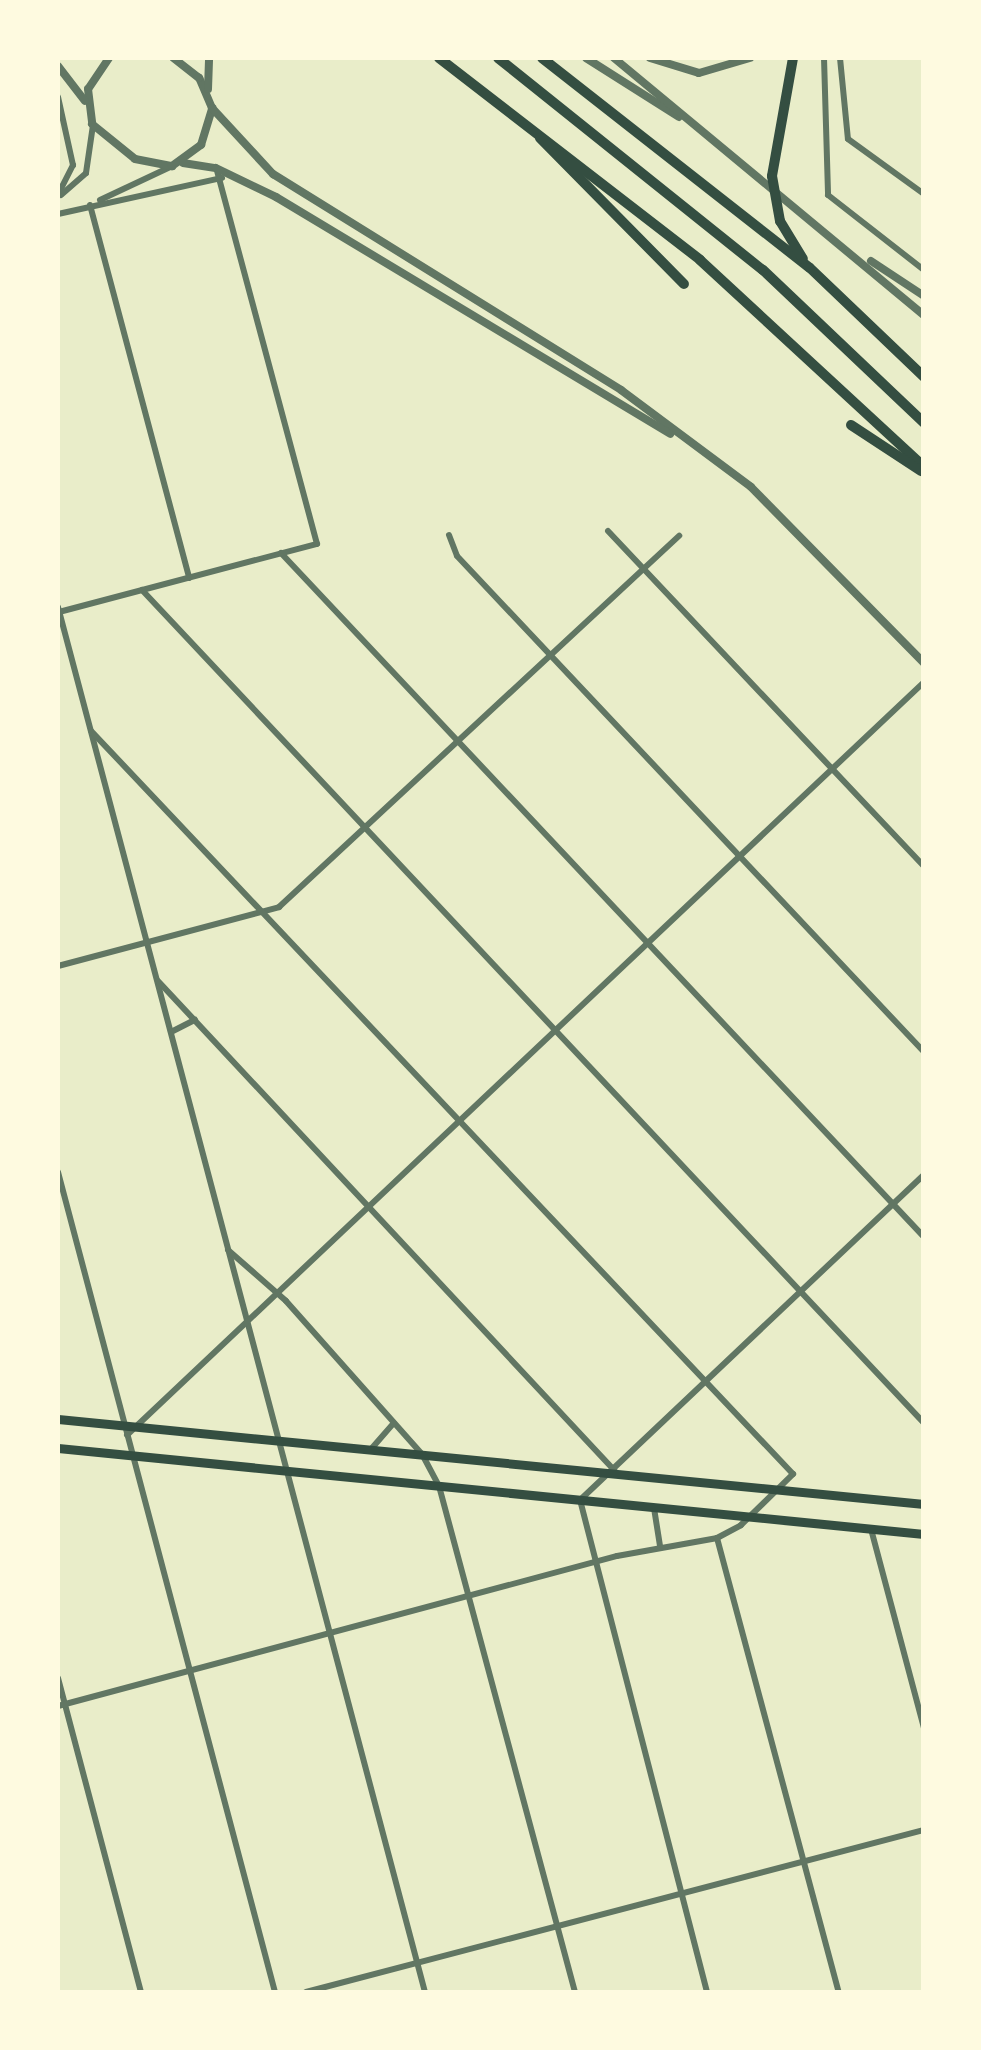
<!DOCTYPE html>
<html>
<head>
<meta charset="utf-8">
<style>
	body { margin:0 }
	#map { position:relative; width:981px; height:2050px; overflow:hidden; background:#e9edc9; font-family:"Archivo Narrow",sans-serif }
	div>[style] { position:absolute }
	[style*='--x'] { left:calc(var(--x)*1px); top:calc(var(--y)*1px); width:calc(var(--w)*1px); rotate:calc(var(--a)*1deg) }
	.minor>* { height:6px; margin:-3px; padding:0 3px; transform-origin:3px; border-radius:3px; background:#617663 }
	.tertiary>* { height:8px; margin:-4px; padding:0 4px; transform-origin:4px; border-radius:4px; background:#617663 }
	.primary>* { height:9px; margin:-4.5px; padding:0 4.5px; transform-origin:4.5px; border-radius:4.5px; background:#344e41 }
	.motorway>* { height:10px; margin:-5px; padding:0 5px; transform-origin:5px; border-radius:5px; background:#344e41 }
	span { translate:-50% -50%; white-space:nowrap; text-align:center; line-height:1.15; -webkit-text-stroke:9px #fefae0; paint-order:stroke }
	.frame { position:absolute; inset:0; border:60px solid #fefae0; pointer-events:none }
</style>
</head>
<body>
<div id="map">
	<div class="minor">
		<i style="--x:824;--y:58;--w:137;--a:88.3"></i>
		<i style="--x:828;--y:195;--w:122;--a:38"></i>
		<i style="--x:840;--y:58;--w:81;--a:84.4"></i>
		<i style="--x:848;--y:139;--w:94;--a:35.9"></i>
		<i style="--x:58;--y:97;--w:70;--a:77.6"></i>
		<i style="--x:73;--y:165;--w:34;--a:117"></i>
		<i style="--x:61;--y:195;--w:33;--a:-41"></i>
		<i style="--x:86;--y:173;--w:49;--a:-81.7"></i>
		<i style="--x:100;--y:200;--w:77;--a:-25.2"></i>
		<i style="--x:90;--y:205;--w:386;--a:75.1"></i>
		<i style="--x:58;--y:214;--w:168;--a:-12.4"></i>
		<i style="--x:608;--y:531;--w:461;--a:46.7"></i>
		<i style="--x:449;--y:535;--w:22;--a:69"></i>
		<i style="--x:457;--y:556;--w:681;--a:46.72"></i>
		<i style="--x:281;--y:553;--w:939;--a:46.77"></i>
		<i style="--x:142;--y:590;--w:1143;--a:46.81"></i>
		<i style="--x:58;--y:607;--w:1433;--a:75.16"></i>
		<i style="--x:59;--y:612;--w:267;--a:-14.8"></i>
		<i style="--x:317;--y:544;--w:389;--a:-105"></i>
		<i style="--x:58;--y:966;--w:229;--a:-14.9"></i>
		<i style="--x:279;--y:907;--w:546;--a:-42.85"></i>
		<i style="--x:158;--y:981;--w:669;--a:47"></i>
		<i style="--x:171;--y:1032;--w:27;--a:-27"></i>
		<i style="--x:58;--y:1172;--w:848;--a:75.18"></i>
		<i style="--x:228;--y:1250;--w:77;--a:41.3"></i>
		<i style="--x:286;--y:1301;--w:205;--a:48.4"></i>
		<i style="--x:422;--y:1454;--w:36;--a:62"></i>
		<i style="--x:439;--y:1486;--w:524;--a:74.96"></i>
		<i style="--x:127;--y:1435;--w:1096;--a:-43.37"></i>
		<i style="--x:372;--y:1448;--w:33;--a:-49"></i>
		<i style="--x:654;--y:1508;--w:39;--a:81"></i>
		<i style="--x:871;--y:1529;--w:206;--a:75.1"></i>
		<i style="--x:717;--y:1538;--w:470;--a:75"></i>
		<i style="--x:58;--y:1678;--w:325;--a:75.2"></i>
		<i style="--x:58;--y:1706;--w:579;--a:-15.02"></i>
		<i style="--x:617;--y:1556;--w:102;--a:-10.2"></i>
		<i style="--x:717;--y:1538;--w:27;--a:-28"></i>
		<i style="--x:741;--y:1525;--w:73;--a:-44.4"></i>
		<i style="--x:793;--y:1474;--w:1022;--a:-133.37"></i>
		<i style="--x:306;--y:1992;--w:639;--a:-14.69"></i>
		<i style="--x:707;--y:1992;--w:508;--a:-104.47"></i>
		<i style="--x:580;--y:1500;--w:473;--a:-43.4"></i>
	</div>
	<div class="tertiary">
		<i style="--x:109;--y:58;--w:37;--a:124"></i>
		<i style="--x:88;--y:89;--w:35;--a:83"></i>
		<i style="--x:92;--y:124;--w:55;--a:39.1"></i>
		<i style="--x:135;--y:159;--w:38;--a:11"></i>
		<i style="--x:172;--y:166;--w:36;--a:-36"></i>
		<i style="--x:201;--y:145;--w:39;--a:-73"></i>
		<i style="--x:212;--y:108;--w:33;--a:-113"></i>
		<i style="--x:199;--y:78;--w:33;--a:-142"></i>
		<i style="--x:586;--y:58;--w:110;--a:32.4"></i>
		<i style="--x:614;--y:58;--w:403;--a:39.7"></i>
		<i style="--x:650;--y:58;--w:51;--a:17"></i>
		<i style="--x:699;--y:73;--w:53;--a:-16.4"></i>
		<i style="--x:58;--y:66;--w:44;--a:52.4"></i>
		<i style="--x:208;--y:89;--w:31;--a:-88"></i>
		<i style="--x:212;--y:108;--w:90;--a:47.3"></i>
		<i style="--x:273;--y:174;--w:410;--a:31.8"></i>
		<i style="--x:621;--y:390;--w:162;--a:36.7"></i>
		<i style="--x:751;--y:487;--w:247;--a:45.5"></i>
		<i style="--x:183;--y:163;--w:33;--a:9"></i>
		<i style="--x:216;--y:168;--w:67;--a:25.8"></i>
		<i style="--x:276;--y:197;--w:460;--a:31"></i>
		<i style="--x:871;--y:261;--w:64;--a:33.4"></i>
	</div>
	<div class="primary">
		<i style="--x:58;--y:1419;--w:870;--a:5.61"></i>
		<i style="--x:58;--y:1448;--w:870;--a:5.67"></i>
	</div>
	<div class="motorway">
		<i style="--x:439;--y:58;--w:330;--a:37.7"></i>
		<i style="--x:700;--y:260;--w:305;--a:42.7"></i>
		<i style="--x:498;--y:58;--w:339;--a:38.7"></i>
		<i style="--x:763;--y:270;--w:222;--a:43.5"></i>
		<i style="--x:542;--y:58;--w:340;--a:38.1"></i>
		<i style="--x:810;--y:268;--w:158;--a:43.7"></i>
		<i style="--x:793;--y:58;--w:120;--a:100.1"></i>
		<i style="--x:772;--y:176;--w:46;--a:79.9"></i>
		<i style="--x:780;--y:221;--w:44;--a:58.8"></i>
		<i style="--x:540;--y:138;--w:205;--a:45.4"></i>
		<i style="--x:851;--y:425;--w:84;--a:33.3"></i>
	</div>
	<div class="frame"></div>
</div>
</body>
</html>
